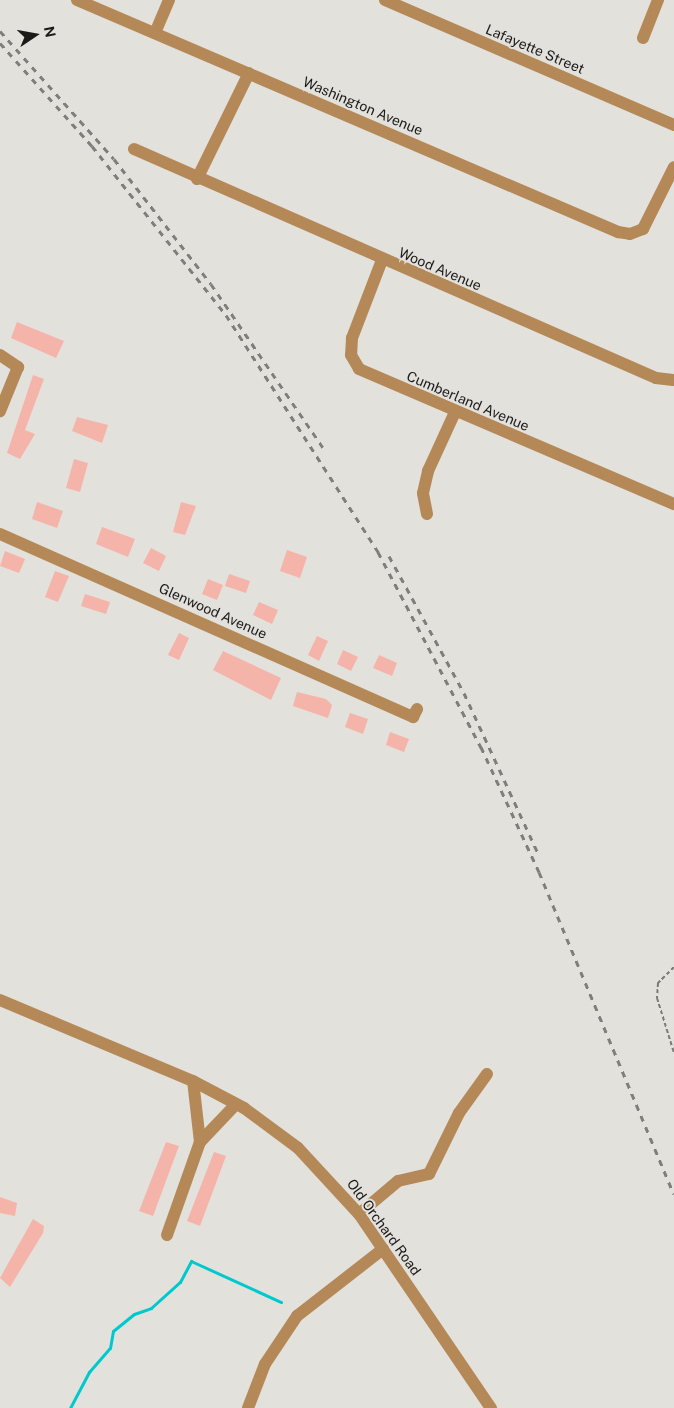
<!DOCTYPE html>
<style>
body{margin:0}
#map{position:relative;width:674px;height:1408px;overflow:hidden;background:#e3e1dc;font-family:"Public Sans",sans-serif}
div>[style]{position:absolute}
.stream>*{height:3px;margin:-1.5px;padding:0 1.5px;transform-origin:1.5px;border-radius:1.5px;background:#00c9ce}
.building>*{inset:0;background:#f5b4a9}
.path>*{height:2px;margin-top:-1px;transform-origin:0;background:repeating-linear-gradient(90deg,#7b7a77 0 4px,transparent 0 6.5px)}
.minor>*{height:12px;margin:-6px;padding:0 6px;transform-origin:6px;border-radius:6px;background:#b48957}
.rail>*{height:3px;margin-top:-1.5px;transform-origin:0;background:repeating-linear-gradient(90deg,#7f7e7b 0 6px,transparent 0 12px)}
span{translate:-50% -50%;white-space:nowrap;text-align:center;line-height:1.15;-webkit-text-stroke:4px #e3e1dc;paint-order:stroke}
.street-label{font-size:14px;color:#1b1a19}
.north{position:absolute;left:10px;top:10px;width:50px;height:50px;-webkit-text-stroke:4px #e3e1dc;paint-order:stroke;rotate:78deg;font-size:14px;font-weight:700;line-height:20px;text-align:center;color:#1b1a19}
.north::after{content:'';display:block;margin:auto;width:18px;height:22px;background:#1b1a19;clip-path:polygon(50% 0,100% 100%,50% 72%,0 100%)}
</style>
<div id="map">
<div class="stream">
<i style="left:70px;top:1408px;width:41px;rotate:-62.2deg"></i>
<i style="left:89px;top:1372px;width:32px;rotate:-49deg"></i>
<i style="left:110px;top:1348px;width:17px;rotate:-80deg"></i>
<i style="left:113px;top:1331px;width:27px;rotate:-39deg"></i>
<i style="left:134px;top:1314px;width:18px;rotate:-19deg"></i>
<i style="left:151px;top:1308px;width:39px;rotate:-42deg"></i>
<i style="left:180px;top:1282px;width:24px;rotate:-62deg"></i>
<i style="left:191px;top:1261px;width:99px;rotate:24.5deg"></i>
</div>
<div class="building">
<i style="clip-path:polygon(17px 322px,64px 341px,56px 358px,11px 338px)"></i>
<i style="clip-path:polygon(33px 375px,44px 379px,25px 430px,35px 434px,20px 459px,7px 453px)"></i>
<i style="clip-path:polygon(77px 417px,108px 425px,102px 443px,72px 431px)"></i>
<i style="clip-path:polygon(74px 459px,88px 463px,80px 492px,66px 488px)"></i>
<i style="clip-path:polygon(37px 502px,63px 511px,57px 528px,32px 519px)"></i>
<i style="clip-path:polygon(181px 502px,196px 506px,185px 535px,173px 532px)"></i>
<i style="clip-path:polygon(102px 527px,135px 539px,128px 557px,96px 544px)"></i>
<i style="clip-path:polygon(151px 548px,166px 556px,159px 571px,143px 563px)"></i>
<i style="clip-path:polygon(287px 550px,307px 557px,300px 578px,280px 571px)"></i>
<i style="clip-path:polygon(5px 551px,25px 559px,19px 573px,0 566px)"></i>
<i style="clip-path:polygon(55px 571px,69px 576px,58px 602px,45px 597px)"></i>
<i style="clip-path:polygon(229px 574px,250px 581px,246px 593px,225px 586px)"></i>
<i style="clip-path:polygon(208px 579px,223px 585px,217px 600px,202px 594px)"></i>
<i style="clip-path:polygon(85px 594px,110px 602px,106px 614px,81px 606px)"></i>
<i style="clip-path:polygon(259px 602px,278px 610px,272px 624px,253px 615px)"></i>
<i style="clip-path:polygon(179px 633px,189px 638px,179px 660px,168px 655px)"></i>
<i style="clip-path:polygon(317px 636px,328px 641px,319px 661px,308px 655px)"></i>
<i style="clip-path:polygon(343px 650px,358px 657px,351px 671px,337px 664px)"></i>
<i style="clip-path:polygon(223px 651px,281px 678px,271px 700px,213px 670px)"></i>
<i style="clip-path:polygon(379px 655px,397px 663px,392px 676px,373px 668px)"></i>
<i style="clip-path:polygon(297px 692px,326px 699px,332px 705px,328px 718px,293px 706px)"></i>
<i style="clip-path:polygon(350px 713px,368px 719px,363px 734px,345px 727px)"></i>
<i style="clip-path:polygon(390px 732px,409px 739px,404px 752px,386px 745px)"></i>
<i style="clip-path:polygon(166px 1142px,179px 1146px,153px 1216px,139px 1211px)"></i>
<i style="clip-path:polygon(214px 1152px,226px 1156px,200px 1226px,187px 1221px)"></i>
<i style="clip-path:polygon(0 1197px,17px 1203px,15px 1216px,0 1213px)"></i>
<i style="clip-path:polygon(33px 1219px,44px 1226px,43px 1233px,10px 1287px,0 1278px)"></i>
</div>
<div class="path">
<i style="left:674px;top:967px;width:23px;rotate:135deg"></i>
<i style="left:658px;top:983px;width:15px;rotate:94deg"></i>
<i style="left:657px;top:998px;width:58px;rotate:72.8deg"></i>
</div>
<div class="minor">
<i style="left:77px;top:0;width:589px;rotate:23.21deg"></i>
<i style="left:618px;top:232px;width:12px;rotate:9deg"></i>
<i style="left:630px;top:234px;width:14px;rotate:-21deg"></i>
<i style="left:643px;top:229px;width:69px;rotate:-63.4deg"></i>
<i style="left:385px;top:0;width:315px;rotate:23.4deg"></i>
<i style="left:155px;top:33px;width:36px;rotate:-67deg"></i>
<i style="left:643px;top:38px;width:41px;rotate:-68.5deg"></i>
<i style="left:134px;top:149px;width:570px;rotate:23.69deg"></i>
<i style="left:656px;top:378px;width:17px;rotate:7deg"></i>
<i style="left:197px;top:179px;width:118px;rotate:-63.9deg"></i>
<i style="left:382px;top:260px;width:84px;rotate:111deg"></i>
<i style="left:352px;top:338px;width:17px;rotate:93deg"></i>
<i style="left:351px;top:355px;width:16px;rotate:60deg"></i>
<i style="left:359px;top:369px;width:343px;rotate:23.2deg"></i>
<i style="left:0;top:355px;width:22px;rotate:34deg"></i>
<i style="left:18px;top:367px;width:48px;rotate:112.2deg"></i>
<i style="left:427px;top:514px;width:21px;rotate:-101deg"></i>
<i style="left:423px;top:493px;width:23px;rotate:-77deg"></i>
<i style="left:428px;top:471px;width:65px;rotate:-65.4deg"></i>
<i style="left:0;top:534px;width:452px;rotate:23.9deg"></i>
<i style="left:413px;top:717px;width:9px;rotate:-63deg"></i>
<i style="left:0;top:1000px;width:209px;rotate:22.8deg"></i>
<i style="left:193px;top:1081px;width:58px;rotate:27.9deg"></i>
<i style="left:244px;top:1108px;width:67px;rotate:36.5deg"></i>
<i style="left:298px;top:1148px;width:90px;rotate:47.3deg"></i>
<i style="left:359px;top:1214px;width:235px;rotate:55.8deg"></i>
<i style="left:200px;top:1142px;width:52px;rotate:-46.5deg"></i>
<i style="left:359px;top:1214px;width:51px;rotate:-40.2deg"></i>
<i style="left:398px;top:1181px;width:32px;rotate:-13deg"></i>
<i style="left:429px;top:1174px;width:68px;rotate:-63.8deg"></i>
<i style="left:459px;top:1113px;width:48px;rotate:-54.3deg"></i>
<i style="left:167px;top:1235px;width:99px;rotate:-70.5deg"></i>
<i style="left:200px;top:1142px;width:61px;rotate:-96.5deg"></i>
<i style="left:248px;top:1408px;width:47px;rotate:-68.9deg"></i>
<i style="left:265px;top:1364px;width:58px;rotate:-56.3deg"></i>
<i style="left:297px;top:1316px;width:109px;rotate:-37.9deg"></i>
</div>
<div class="rail">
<i style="left:0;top:31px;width:171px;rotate:48.3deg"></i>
<i style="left:114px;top:159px;width:158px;rotate:52.2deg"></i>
<i style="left:211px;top:284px;width:200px;rotate:55.6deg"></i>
<i style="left:0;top:43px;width:138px;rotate:48.2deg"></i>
<i style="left:92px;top:146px;width:216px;rotate:51.6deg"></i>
<i style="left:226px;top:315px;width:282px;rotate:57.3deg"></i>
<i style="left:378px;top:552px;width:221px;rotate:62.2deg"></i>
<i style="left:481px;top:747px;width:138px;rotate:65.1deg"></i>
<i style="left:539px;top:872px;width:349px;rotate:67.3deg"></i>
<i style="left:389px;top:556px;width:156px;rotate:61.3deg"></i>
<i style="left:464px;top:693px;width:176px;rotate:65.2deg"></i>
</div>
<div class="street-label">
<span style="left:535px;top:49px;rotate:23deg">Lafayette Street</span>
<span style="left:363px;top:106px;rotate:23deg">Washington Avenue</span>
<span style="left:440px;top:269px;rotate:23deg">Wood Avenue</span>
<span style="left:468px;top:401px;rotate:23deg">Cumberland Avenue</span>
<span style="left:213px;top:611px;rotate:24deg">Glenwood Avenue</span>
<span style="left:384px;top:1227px;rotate:54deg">Old Orchard Road</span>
</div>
<div class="north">N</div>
</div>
